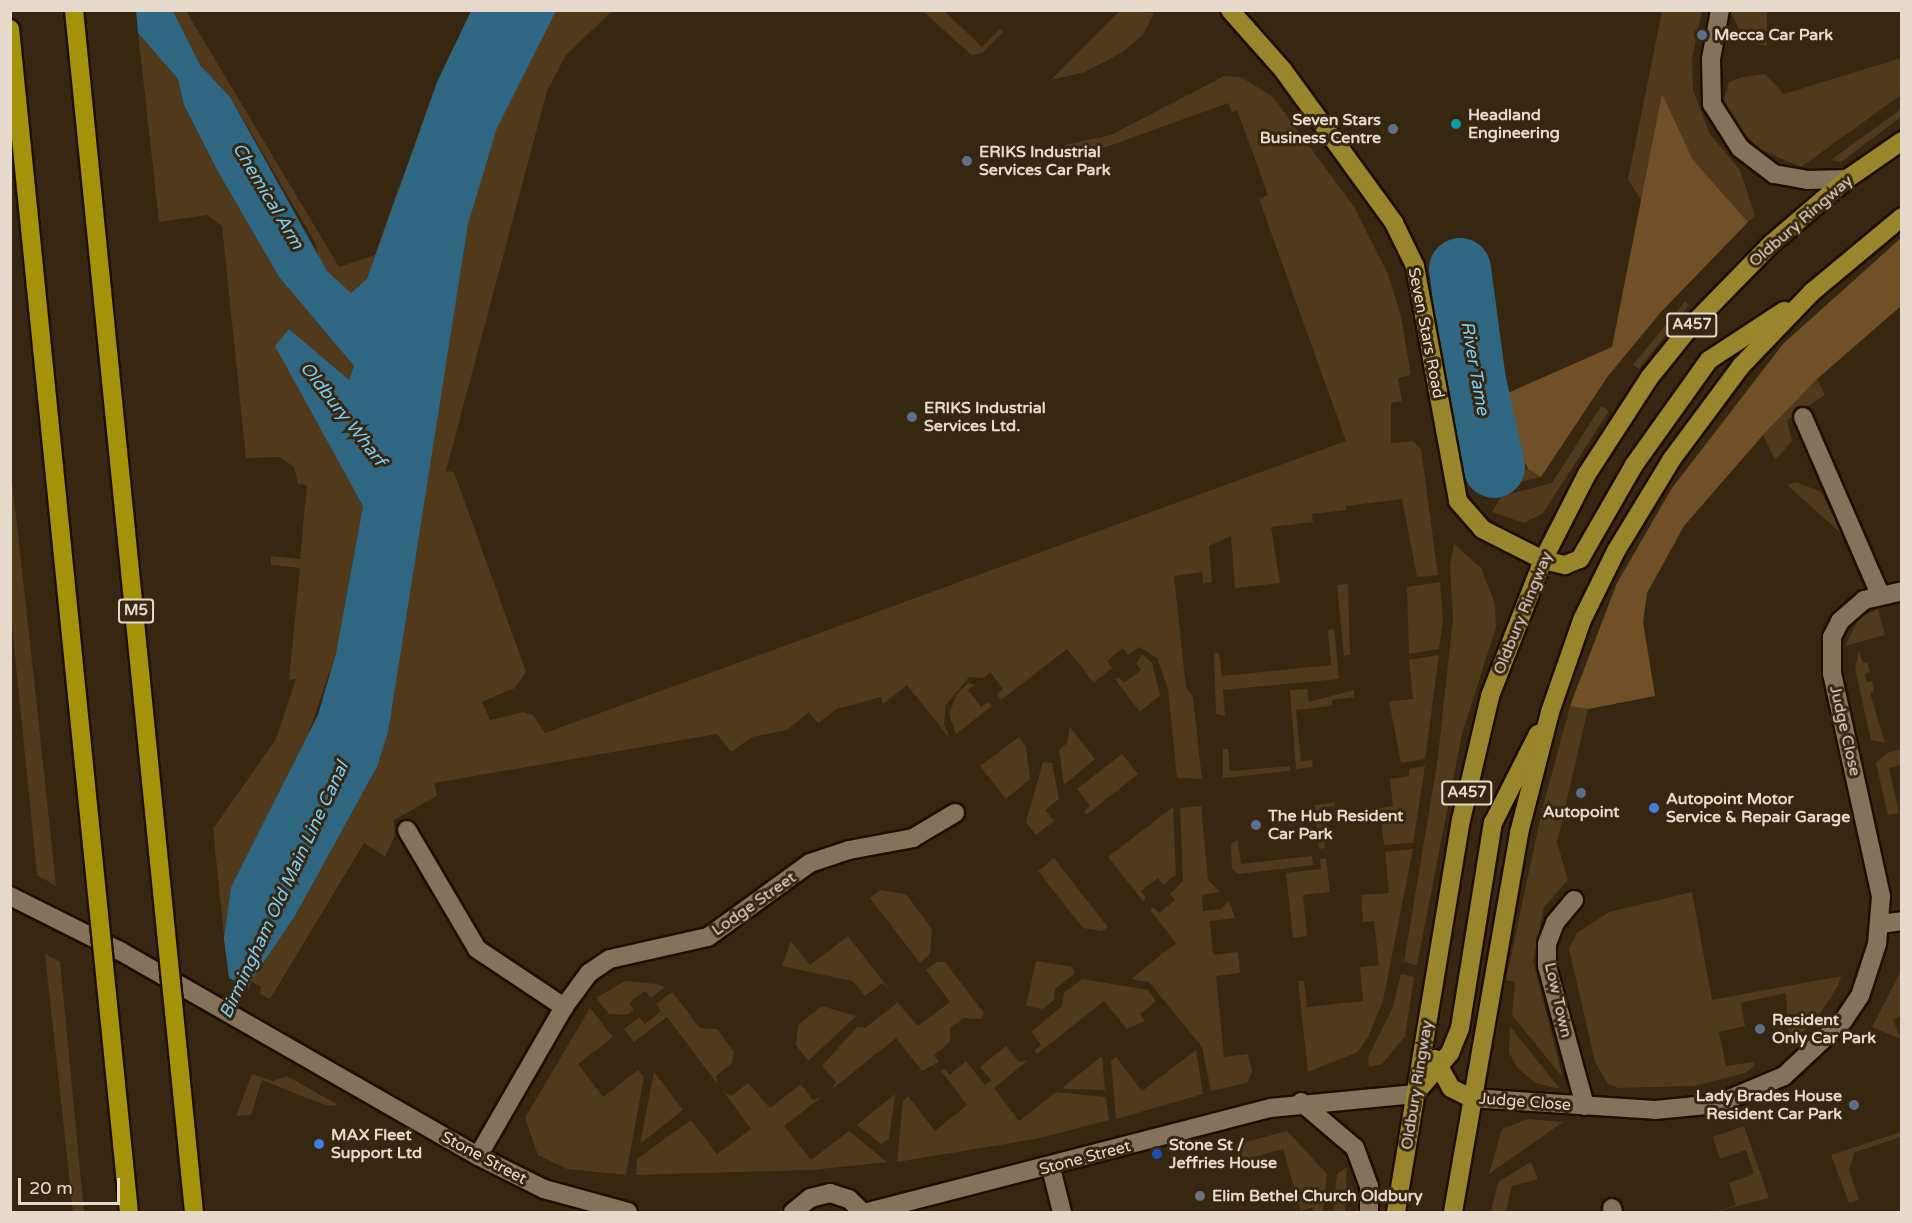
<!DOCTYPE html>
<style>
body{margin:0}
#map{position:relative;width:1912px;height:1223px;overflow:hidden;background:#372610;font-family:"Varela Round",sans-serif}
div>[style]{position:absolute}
.green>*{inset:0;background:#51391c}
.forest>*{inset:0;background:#715027}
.water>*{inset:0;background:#2f6681}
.pier>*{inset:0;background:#372610}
.river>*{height:62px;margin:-31px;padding:0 31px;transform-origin:31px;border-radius:31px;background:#2f6681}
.roads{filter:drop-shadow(2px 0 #1e0e00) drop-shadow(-2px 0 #1e0e00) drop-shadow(0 2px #1e0e00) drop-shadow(0 -2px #1e0e00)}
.minor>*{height:18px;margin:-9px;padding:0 9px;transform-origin:9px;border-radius:9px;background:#86725a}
.major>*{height:18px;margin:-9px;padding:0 9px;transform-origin:9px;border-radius:9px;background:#99852b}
.bridges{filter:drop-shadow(2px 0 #1e0e00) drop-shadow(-2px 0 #1e0e00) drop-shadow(0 2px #1e0e00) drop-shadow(0 -2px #1e0e00)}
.highway-bridge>*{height:18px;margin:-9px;padding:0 9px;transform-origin:9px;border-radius:9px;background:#a5920b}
.dots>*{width:16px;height:16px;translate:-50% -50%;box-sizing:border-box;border:3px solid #372610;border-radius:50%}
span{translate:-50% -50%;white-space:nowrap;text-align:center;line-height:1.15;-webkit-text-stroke:6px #372610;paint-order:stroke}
.shield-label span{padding:2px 4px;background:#372610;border:2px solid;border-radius:4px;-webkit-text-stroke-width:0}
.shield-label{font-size:15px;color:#e6dacd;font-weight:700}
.poi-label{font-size:16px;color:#e6dacd;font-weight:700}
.left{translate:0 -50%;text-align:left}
.right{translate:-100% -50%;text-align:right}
.street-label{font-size:16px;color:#e6dacd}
.water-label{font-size:18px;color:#79cef8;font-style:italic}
.frame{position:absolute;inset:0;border:12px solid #e6dacd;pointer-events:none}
.scale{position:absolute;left:18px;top:1178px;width:102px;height:27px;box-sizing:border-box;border:3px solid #e6dacd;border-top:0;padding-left:8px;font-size:18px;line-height:21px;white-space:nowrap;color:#e6dacd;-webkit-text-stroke:4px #372610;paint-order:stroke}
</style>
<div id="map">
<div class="green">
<i style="clip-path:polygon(173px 11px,186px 11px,339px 267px,375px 255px,403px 174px,374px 276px,351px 298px,322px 272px,315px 242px,230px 97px,200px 65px)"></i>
<i style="clip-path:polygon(556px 11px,612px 11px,566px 55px,547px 91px,446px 471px,454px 472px,526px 672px,515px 688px,482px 702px,490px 720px,523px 712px,533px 715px,545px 733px,1346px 441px,1259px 199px,1268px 195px,1237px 110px,1232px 112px,1228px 103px,1070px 160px,1065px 145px,1111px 135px,1224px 76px,1241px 77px,1273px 97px,1354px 207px,1388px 274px,1401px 316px,1411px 375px,1398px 378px,1402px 401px,1391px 403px,1391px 443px,1413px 441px,1421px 449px,1438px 575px,1417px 577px,1402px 499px,1346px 506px,1346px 510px,1312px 514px,1313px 522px,1271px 527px,1280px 583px,1235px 588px,1231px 536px,1209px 546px,1212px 582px,1203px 583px,1202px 572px,1174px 576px,1186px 688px,1193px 697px,1202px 779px,1177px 778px,1168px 689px,1157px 658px,1139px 647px,1128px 655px,1123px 648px,1107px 661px,1112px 668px,1094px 683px,1067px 649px,1001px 700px,997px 694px,1003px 689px,990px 672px,984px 678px,969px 677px,946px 705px,944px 724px,950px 739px,907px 685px,883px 704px,881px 697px,837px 709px,818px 723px,809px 712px,787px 730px,752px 737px,731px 752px,717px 734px,434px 783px,437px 796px,394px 820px,395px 835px,385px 857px,364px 843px,270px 999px,260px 994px,261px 987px,251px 981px,295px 916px,377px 767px,388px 733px,466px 204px,490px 132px)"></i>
<i style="clip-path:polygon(923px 11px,944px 11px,982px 47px,1000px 29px,1003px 32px,982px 53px,971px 55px)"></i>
<i style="clip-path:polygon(1120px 11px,1154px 13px,1143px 35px,1121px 53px,1085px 72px,1051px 80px)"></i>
<i style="clip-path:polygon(1662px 11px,1702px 11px,1692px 59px,1693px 90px,1710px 134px,1740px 170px,1755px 216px,1748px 222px,1693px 160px,1662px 95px,1642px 201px,1628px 180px)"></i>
<i style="clip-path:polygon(1730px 11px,1767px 11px,1767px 46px,1745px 41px)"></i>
<i style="clip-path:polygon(138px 33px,178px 79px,184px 105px,217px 170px,279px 277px,354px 366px,349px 380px,345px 377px,363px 506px,336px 653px,303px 749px,231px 887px,224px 937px,213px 829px,276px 739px,296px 679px,289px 680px,300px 568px,271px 565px,271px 556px,300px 559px,307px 485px,298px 484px,294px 467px,280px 457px,246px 458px,222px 226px,207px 215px,159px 222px)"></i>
<i style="clip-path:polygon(1901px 58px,1901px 95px,1801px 167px,1759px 149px,1735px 124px,1724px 100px,1729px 82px,1743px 77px,1765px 74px,1784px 94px)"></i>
<i style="clip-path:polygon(1901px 109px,1901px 117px,1841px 162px,1831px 160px)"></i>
<i style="clip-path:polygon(1478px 252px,1494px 399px,1520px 451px,1511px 448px,1487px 393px,1467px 400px,1440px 260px)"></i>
<i style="clip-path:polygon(1685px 301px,1689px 305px,1639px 369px,1633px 365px)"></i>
<i style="clip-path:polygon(1817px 379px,1825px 395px,1787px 420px,1792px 441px,1775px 460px,1763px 435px)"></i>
<i style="clip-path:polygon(1601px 406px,1609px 411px,1543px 513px,1524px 523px,1492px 512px,1502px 496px,1552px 483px)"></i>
<i style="clip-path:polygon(1528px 469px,1541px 477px,1487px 490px,1482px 486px,1480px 475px)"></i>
<i style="clip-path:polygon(11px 471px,35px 688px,56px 886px,37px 875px,11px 616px)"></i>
<i style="clip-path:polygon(1796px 482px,1821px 492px,1842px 534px,1787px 485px)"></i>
<i style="clip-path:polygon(1454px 544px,1481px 568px,1495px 604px,1496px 627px,1462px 734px,1417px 965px,1404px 962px,1437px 764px,1453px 619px,1450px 565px)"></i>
<i style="clip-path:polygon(1440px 582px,1443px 619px,1439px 649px,1409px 654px,1407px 587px)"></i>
<i style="clip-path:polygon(1348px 584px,1350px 655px,1344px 656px,1337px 585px)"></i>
<i style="clip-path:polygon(1878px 609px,1885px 635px,1845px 646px,1859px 618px)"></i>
<i style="clip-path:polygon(1334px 629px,1339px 679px,1223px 690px,1225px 716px,1216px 714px,1214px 653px,1219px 653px,1222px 676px,1331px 665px,1328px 630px)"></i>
<i style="clip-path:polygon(1859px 651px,1863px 663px,1867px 662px,1870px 672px,1865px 674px,1867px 682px,1872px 681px,1874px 691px,1870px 693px,1885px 743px,1871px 740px,1855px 669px)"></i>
<i style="clip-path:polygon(1142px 654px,1152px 663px,1160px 695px,1140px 712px,1115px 679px,1119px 677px,1124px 683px,1141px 670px,1136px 664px)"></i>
<i style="clip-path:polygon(1439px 655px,1425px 759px,1401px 763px,1389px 701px,1413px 699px,1409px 660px)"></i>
<i style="clip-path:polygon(968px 683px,975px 685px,968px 690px,981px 707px,988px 702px,992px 706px,956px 734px,949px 714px,957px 694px)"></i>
<i style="clip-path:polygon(1307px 689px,1309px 702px,1354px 690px,1354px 697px,1332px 700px,1332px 706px,1296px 710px,1301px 761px,1312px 760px,1313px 767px,1296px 769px,1290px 690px)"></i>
<i style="clip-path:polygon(1570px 706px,1588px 709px,1557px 842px,1568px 880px,1544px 907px,1533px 961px,1563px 1078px,1512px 1015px,1515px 982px,1506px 980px,1542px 810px)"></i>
<i style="clip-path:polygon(1070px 727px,1095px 759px,1064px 785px,1059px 750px,1067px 743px)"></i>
<i style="clip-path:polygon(1019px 737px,1026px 747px,1030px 779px,1006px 799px,980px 766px)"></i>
<i style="clip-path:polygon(1223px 749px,1228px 749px,1230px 771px,1290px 766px,1290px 771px,1223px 778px)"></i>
<i style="clip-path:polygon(1901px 749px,1901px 765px,1889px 768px,1899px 813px,1888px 815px,1876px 763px,1887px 753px)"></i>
<i style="clip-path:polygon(1122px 754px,1138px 774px,1086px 815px,1084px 811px,1090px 806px,1077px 789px)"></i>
<i style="clip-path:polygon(1043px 762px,1052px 763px,1059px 799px,1045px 810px,1054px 821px,1036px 835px,1026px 822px)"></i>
<i style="clip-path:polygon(1425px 766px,1413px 843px,1384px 845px,1380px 808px,1393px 806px,1390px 779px,1409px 776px,1409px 769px)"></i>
<i style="clip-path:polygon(1335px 802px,1335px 806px,1321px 808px,1325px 848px,1319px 849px,1315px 805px)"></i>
<i style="clip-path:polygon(1201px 806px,1208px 880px,1220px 892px,1202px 895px,1203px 911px,1221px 909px,1229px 901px,1235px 918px,1210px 921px,1213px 955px,1238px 952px,1240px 973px,1216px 976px,1224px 1057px,1248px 1054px,1252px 1072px,1247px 1083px,1211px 1091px,1202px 1047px,1149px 982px,1131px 979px,1176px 943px,1150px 910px,1153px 907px,1159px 913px,1175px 900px,1170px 894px,1183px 881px,1180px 808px)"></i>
<i style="clip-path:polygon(1173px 807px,1176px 875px,1163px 885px,1158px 878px,1141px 891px,1146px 898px,1143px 901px,1108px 857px)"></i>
<i style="clip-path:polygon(1238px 840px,1241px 864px,1312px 856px,1313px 865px,1238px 874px,1232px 868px,1231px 844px)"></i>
<i style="clip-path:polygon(1413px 849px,1383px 1001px,1368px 1037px,1358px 1052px,1308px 1072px,1298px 981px,1304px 981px,1307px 1007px,1363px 1001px,1360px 967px,1379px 965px,1374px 921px,1363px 922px,1361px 895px,1389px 893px,1385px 852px)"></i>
<i style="clip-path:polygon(1054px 858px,1081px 893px,1108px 927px,1102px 931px,1083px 928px,1038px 871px)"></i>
<i style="clip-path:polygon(1326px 858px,1330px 892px,1303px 895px,1307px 936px,1293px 938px,1286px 873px,1321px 869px,1320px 859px)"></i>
<i style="clip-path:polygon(880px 890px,906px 894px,932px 929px,930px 954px,920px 963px,870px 898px)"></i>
<i style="clip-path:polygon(1692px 892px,1712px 1000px,1841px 976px,1838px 986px,1813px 1024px,1789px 1043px,1786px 993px,1741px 1003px,1745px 1026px,1719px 1032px,1726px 1066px,1753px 1062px,1755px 1066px,1745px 1073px,1694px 1086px,1618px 1088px,1608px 1084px,1595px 1062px,1569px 949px,1577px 933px,1609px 912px)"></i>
<i style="clip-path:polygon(848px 936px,889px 989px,882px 983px,865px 996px,852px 981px,782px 966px,791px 941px,810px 965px)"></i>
<i style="clip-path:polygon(45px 954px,60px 962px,84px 1212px,73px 1212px)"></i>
<i style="clip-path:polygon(1036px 961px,1073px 967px,1074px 974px,1055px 989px,1054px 1000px,1042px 1009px,1026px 1006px)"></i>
<i style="clip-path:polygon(937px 962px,945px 962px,984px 1013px,981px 1019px,963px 1018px,950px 1028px,950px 1042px,934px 1055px,939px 1062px,922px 1071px,896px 1038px,831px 1090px,836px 1082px,822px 1066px,857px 1027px,865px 1028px,897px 1003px,892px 996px,918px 1026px,950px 1002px,926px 970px)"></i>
<i style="clip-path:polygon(1901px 971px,1901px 1016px,1893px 1020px,1901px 1039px,1872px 1027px)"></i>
<i style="clip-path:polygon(1401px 974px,1414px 977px,1405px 1036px,1382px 1064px,1369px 1067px,1368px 1057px,1393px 1007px)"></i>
<i style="clip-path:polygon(1082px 979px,1148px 990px,1156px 1001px,1140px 1014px,1145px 1021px,1127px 1029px,1104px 1001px,1037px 1054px,1035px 1050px,1041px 1045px,1031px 1032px,1062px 1006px,1064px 993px)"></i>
<i style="clip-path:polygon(625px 981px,657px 984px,665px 987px,651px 998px,645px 991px,629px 1003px,634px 1010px,627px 1015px,609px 1014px,596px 998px)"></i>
<i style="clip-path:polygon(672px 992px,700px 1028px,717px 1029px,734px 1052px,732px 1063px,716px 1076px,718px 1085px,667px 1017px,634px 1042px,624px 1029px,639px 1017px,645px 1024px,661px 1011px,656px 1004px)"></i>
<i style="clip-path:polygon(822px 1006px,856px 1016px,808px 1061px,796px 1045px,798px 1025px)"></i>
<i style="clip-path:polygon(590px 1008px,613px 1037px,578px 1064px,603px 1097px,638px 1070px,644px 1077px,626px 1175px,567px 1169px,538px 1155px,525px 1118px)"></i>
<i style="clip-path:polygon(1510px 1026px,1560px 1089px,1535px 1083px,1517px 1067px,1509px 1053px)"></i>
<i style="clip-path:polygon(1006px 1046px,1019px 1062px,1028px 1060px,994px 1088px,1019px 1121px,1056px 1092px,1106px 1097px,1109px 1120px,1036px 1139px,897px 1162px,903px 1101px,908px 1096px,935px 1131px,967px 1105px,941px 1071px,944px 1068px,950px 1075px,966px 1061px,985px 1085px,991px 1080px,980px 1067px)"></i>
<i style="clip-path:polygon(1196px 1050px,1203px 1094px,1116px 1119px,1111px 1061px,1116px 1057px,1142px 1091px)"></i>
<i style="clip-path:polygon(1102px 1056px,1105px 1090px,1065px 1089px,1063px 1087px)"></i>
<i style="clip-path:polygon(654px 1072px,683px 1110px,640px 1144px)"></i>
<i style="clip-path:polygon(252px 1074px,273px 1081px,287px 1076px,338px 1105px,327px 1106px,262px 1080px,251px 1115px,236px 1116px)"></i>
<i style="clip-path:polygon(748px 1083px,770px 1108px,801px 1084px,813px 1100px,822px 1097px,784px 1126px,811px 1160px,849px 1131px,887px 1162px,811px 1170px,636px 1175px,637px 1159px,691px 1120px,717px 1154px,751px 1129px,723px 1091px,731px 1096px)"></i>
<i style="clip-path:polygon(895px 1094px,889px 1139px,881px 1144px,857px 1125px)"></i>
<i style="clip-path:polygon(1528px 1119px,1563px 1122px,1489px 1174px,1502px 1129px)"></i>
<i style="clip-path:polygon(1744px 1126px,1769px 1198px,1715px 1212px,1736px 1205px,1729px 1183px,1754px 1174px,1746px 1150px,1720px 1159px,1713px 1137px)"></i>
<i style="clip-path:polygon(1287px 1131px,1327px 1174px,1323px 1212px,1312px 1212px,1313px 1207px,1301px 1211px,1283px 1149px,1243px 1160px,1238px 1144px)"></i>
<i style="clip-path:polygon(1901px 1132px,1901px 1137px,1855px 1152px,1849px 1170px,1859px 1200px,1849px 1203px,1831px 1155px)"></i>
<i style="clip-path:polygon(1531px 1162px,1538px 1179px,1512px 1186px,1506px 1212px,1491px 1212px,1498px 1182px)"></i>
<i style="clip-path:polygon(1347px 1167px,1345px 1212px,1333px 1212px,1337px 1174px)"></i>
</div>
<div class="forest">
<i style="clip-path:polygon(1662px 94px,1693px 160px,1748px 222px,1661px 312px,1608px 376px,1541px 477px,1528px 469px,1494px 399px,1612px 347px)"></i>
<i style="clip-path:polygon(1901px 238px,1901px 306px,1817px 379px,1763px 435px,1684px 526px,1647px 593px,1643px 622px,1655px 696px,1588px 709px,1570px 706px,1617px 583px,1672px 488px,1783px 344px)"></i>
</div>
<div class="water">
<i style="clip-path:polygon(136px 11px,173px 11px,200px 65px,230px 97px,327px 271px,351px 293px,367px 279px,437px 82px,471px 11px,556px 11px,497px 128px,468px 224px,388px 733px,377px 767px,295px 916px,251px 981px,212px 1103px,188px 1029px,224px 937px,231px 887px,318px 715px,336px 653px,363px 506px,275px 346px,289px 329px,349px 380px,354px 366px,279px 277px,217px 170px,184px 105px,178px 79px,138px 33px)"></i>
</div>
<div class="pier">
<i style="clip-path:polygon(222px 924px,229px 978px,252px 990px,214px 1104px,188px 1212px,121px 1212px,167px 1041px,185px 1027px,214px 959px)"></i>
</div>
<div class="river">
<i style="left:1460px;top:269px;width:113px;rotate:82.4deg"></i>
<i style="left:1475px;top:381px;width:88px;rotate:77.5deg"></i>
</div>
<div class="roads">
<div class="minor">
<i style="left:1720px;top:10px;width:50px;rotate:100.4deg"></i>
<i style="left:1711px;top:59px;width:45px;rotate:88.7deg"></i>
<i style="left:1712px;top:104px;width:52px;rotate:57.5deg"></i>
<i style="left:1740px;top:148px;width:43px;rotate:37.4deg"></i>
<i style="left:1774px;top:174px;width:34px;rotate:10deg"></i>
<i style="left:1807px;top:180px;width:40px;rotate:-1.4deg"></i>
<i style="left:1803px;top:417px;width:195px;rotate:66.5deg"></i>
<i style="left:407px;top:830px;width:138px;rotate:59.5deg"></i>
<i style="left:477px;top:949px;width:105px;rotate:33.7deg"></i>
<i style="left:10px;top:896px;width:123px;rotate:26.6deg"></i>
<i style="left:120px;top:951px;width:413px;rotate:29.8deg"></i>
<i style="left:478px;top:1156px;width:74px;rotate:26.6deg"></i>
<i style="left:544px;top:1189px;width:87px;rotate:15.3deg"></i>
<i style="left:1574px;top:900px;width:30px;rotate:130deg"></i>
<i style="left:1555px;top:923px;width:22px;rotate:111deg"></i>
<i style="left:1547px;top:944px;width:22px;rotate:90deg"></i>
<i style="left:1547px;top:966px;width:145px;rotate:74.8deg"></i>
<i style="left:1881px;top:924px;width:21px;rotate:-8deg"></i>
<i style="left:1471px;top:1098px;width:184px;rotate:3.7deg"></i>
<i style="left:1655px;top:1110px;width:62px;rotate:-5.5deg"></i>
<i style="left:1717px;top:1104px;width:73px;rotate:-22.7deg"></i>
<i style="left:1784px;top:1076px;width:81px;rotate:-43deg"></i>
<i style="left:1843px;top:1021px;width:30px;rotate:-56deg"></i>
<i style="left:1860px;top:996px;width:55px;rotate:-71.9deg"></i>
<i style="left:1877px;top:944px;width:48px;rotate:-85.2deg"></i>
<i style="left:1881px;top:896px;width:227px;rotate:-102.4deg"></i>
<i style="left:1832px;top:674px;width:37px;rotate:-90deg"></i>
<i style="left:1832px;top:637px;width:18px;rotate:-63deg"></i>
<i style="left:1840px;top:621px;width:32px;rotate:-41deg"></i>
<i style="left:1864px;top:600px;width:39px;rotate:-13deg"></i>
<i style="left:1301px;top:1102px;width:71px;rotate:40.4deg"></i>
<i style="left:1355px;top:1148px;width:40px;rotate:69.8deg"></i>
<i style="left:1369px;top:1186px;width:26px;rotate:90deg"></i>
<i style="left:478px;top:1156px;width:172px;rotate:-60deg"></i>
<i style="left:564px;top:1007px;width:42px;rotate:-53.7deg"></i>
<i style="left:589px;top:973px;width:25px;rotate:-34deg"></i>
<i style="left:610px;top:959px;width:100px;rotate:-12.7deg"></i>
<i style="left:708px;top:937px;width:126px;rotate:-36deg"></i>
<i style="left:810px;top:863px;width:41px;rotate:-18.4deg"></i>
<i style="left:849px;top:850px;width:65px;rotate:-10.6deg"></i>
<i style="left:913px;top:838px;width:49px;rotate:-30.8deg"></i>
<i style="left:1051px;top:1168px;width:45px;rotate:76deg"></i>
<i style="left:1612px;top:1208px;width:4px;rotate:76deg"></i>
<i style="left:793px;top:1212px;width:22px;rotate:-39deg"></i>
<i style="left:810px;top:1198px;width:21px;rotate:-14deg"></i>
<i style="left:830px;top:1193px;width:20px;rotate:18deg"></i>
<i style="left:849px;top:1199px;width:18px;rotate:45deg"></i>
<i style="left:868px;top:1212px;width:415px;rotate:-14.5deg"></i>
<i style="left:1270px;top:1108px;width:146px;rotate:-5.5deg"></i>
</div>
<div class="major">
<i style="left:1230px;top:10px;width:80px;rotate:48.5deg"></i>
<i style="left:1283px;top:70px;width:189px;rotate:54deg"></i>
<i style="left:1394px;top:223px;width:48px;rotate:64deg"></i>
<i style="left:1415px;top:266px;width:239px;rotate:79.6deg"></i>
<i style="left:1458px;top:501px;width:37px;rotate:49deg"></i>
<i style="left:1482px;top:529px;width:68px;rotate:26.9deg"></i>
<i style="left:1543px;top:560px;width:23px;rotate:13deg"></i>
<i style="left:1565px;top:565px;width:16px;rotate:-22deg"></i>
<i style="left:1580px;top:559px;width:108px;rotate:-60.1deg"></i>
<i style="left:1634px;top:465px;width:129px;rotate:-54.5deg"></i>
<i style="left:1709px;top:360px;width:90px;rotate:-33.2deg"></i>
<i style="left:1435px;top:1059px;width:33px;rotate:61deg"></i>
<i style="left:1451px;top:1088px;width:22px;rotate:27deg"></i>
<i style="left:1415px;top:1094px;width:54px;rotate:-49.5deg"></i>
<i style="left:1450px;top:1053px;width:27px;rotate:-68deg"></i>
<i style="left:1460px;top:1028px;width:208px;rotate:-80.9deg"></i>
<i style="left:1493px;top:823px;width:100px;rotate:-63.2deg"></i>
<i style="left:1396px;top:1212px;width:397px;rotate:-80.6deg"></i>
<i style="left:1461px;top:820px;width:127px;rotate:-76.8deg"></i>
<i style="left:1490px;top:696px;width:146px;rotate:-68.7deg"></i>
<i style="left:1543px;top:560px;width:97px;rotate:-62.9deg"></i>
<i style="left:1587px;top:474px;width:114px;rotate:-57.1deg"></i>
<i style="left:1649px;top:378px;width:67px;rotate:-51.1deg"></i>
<i style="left:1691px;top:326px;width:115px;rotate:-45.7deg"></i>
<i style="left:1771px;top:244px;width:100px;rotate:-40.5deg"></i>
<i style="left:1847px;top:179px;width:67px;rotate:-34.6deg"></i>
<i style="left:1453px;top:1212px;width:385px;rotate:-80.1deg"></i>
<i style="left:1519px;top:833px;width:125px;rotate:-75.6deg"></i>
<i style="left:1550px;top:712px;width:97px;rotate:-70.8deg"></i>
<i style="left:1582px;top:620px;width:77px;rotate:-63.8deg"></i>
<i style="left:1616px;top:551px;width:108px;rotate:-58.7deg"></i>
<i style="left:1672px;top:459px;width:116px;rotate:-53.4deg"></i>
<i style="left:1741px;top:366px;width:103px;rotate:-46.2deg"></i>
<i style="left:1812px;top:292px;width:117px;rotate:-39.8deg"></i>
</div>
</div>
<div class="bridges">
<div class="highway-bridge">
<i style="left:74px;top:10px;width:1208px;rotate:84.3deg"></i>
<i style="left:10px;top:29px;width:1189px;rotate:84.26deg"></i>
</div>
</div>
<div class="dots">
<i style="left:1702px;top:35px;background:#5c6f8a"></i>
<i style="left:1456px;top:124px;background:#0f9aa8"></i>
<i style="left:1393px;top:129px;background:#5c6f8a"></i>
<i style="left:967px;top:161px;background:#5c6f8a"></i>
<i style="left:912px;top:417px;background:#5c6f8a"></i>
<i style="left:1581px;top:793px;background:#5c6f8a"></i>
<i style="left:1654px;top:808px;background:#3f7fe0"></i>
<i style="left:1256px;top:825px;background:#5c6f8a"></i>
<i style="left:1760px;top:1029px;background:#5c6f8a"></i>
<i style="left:1854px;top:1105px;background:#5c6f8a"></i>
<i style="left:319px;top:1144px;background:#3f7fe0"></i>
<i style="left:1157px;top:1154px;background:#1a4fb4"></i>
<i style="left:1200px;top:1196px;background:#6b7280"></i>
</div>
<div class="shield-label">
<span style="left:1692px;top:325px">A457</span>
<span style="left:136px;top:611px">M5</span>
<span style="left:1467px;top:793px">A457</span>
</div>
<div class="poi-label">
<span class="left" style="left:1714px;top:35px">Mecca Car Park</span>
<span class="left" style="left:1468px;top:124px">Headland<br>Engineering</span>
<span class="right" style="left:1381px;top:129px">Seven Stars<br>Business Centre</span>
<span class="left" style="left:979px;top:161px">ERIKS Industrial<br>Services Car Park</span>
<span class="left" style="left:924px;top:417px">ERIKS Industrial<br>Services Ltd.</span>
<span class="left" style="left:1666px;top:808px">Autopoint Motor<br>Service &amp; Repair Garage</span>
<span style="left:1581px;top:812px">Autopoint</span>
<span class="left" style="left:1268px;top:825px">The Hub Resident<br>Car Park</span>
<span class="left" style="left:1772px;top:1029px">Resident<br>Only Car Park</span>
<span class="right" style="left:1842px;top:1105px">Lady Brades House<br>Resident Car Park</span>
<span class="left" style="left:331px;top:1144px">MAX Fleet<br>Support Ltd</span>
<span class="left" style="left:1169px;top:1154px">Stone St /<br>Jeffries House</span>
<span class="left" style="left:1212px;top:1196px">Elim Bethel Church Oldbury</span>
</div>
<div class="street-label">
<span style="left:1801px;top:221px;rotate:-41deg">Oldbury Ringway</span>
<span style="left:1426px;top:333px;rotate:79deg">Seven Stars Road</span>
<span style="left:1523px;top:613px;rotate:-68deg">Oldbury Ringway</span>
<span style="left:1845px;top:731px;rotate:77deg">Judge Close</span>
<span style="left:754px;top:904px;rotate:-35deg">Lodge Street</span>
<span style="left:1558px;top:1000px;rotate:77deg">Low Town</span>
<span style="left:1417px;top:1085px;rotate:-81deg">Oldbury Ringway</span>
<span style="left:1525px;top:1102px;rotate:4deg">Judge Close</span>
<span style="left:484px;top:1158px;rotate:28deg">Stone Street</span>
<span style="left:1085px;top:1158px;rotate:-15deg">Stone Street</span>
</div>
<div class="water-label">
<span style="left:268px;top:196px;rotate:59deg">Chemical Arm</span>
<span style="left:1475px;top:368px;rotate:80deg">River Tame</span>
<span style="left:343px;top:414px;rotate:52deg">Oldbury Wharf</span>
<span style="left:284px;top:890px;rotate:-65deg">Birmingham Old Main Line Canal</span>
</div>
<div class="frame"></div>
<div class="scale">20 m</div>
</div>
